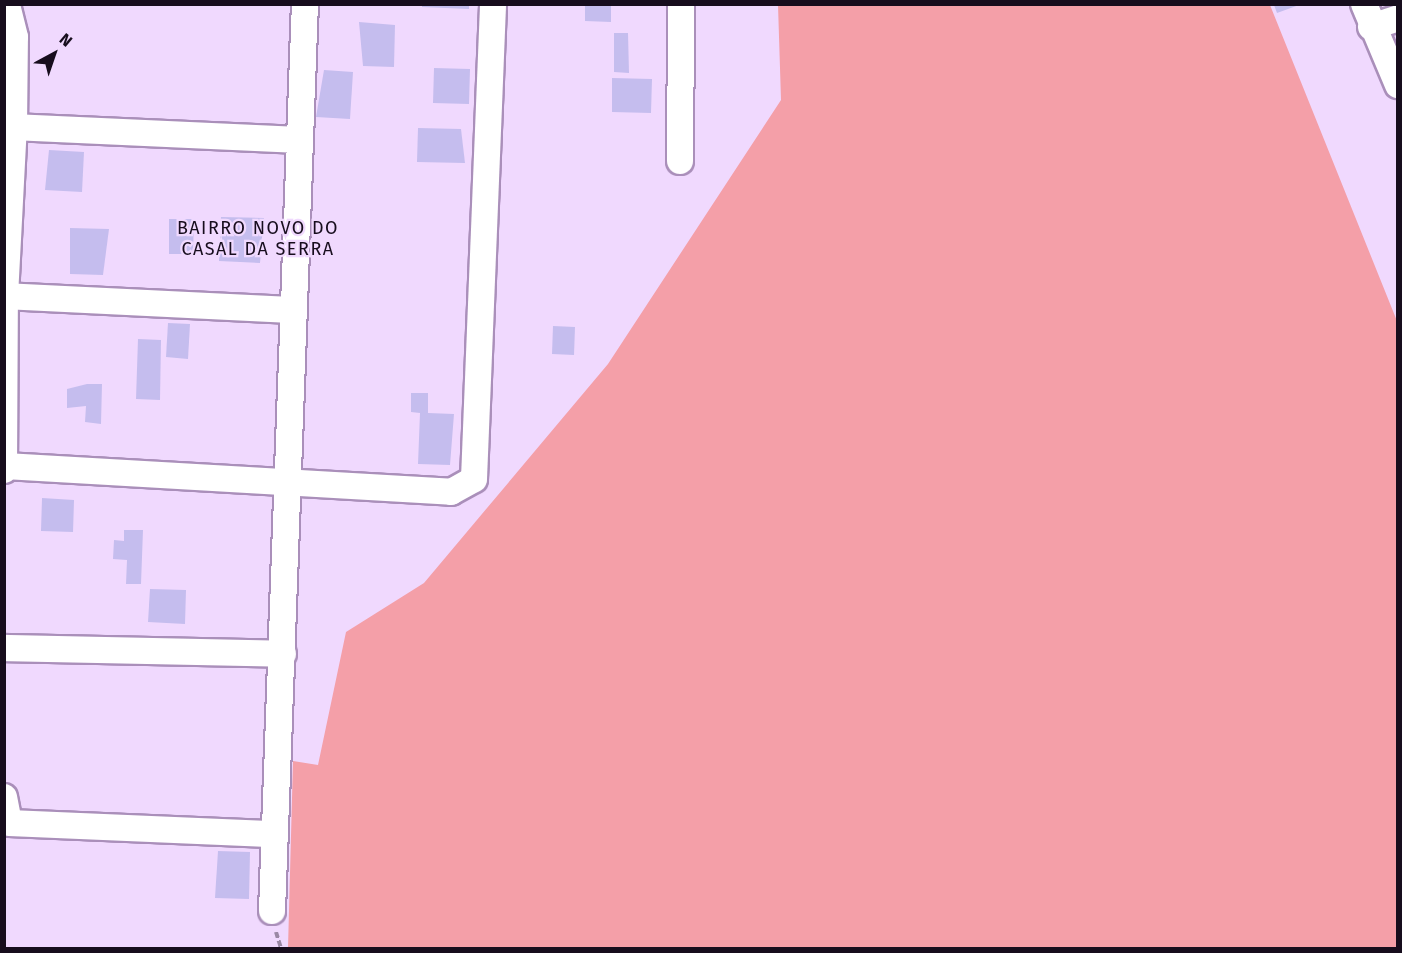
<!DOCTYPE html>
<style>
body{margin:0}
#map{position:relative;width:1402px;height:953px;overflow:hidden;background:#f0d9fe;font-family:"Fira Sans",sans-serif}
div>[style]{position:absolute}
.green>*{inset:0;background:#f49fa8}
.building>*{inset:0;background:#c5bdee}
.path>*{height:4px;margin-top:-2px;transform-origin:0;background:repeating-linear-gradient(90deg,#9a88a5 0 6px,transparent 0 9px)}
.roads{filter:drop-shadow(2px 0 #aa8fba) drop-shadow(-2px 0 #aa8fba) drop-shadow(0 2px #aa8fba) drop-shadow(0 -2px #aa8fba)}
.minor>*{height:26px;margin:-13px;padding:0 13px;transform-origin:13px;border-radius:13px;background:#fff}
span{translate:-50% -50%;white-space:nowrap;text-align:center;line-height:1.15;-webkit-text-stroke:4.5px #f0d9fe;paint-order:stroke}
.neighbourhood-label{font-size:18px;color:#170d1d;letter-spacing:1.5px}
.frame{position:absolute;inset:0;border:6px solid #170d1d;pointer-events:none}
.north{position:absolute;left:24px;top:24px;width:60px;height:60px;-webkit-text-stroke:4px #f0d9fe;paint-order:stroke;rotate:40deg;font-size:16px;font-weight:700;line-height:24px;text-align:center;color:#170d1d}
.north::after{content:'';display:block;margin:auto;width:21px;height:27px;background:#170d1d;clip-path:polygon(50% 0,100% 100%,50% 72%,0 100%)}
</style>
<div id="map">
<div class="green">
<i style="clip-path:polygon(778px 5px,1270px 5px,1397px 321px,1397px 948px,288px 948px,293px 761px,318px 765px,346px 632px,424px 583px,608px 364px,781px 100px)"></i>
</div>
<div class="building">
<i style="clip-path:polygon(422px 4px,469px 4px,469px 9px,422px 7px)"></i>
<i style="clip-path:polygon(585px 4px,611px 4px,611px 22px,585px 21px)"></i>
<i style="clip-path:polygon(1274px 5px,1299px 5px,1277px 13px)"></i>
<i style="clip-path:polygon(359px 22px,395px 25px,394px 67px,363px 66px)"></i>
<i style="clip-path:polygon(614px 33px,628px 33px,629px 73px,614px 72px)"></i>
<i style="clip-path:polygon(434px 68px,470px 69px,469px 104px,433px 103px)"></i>
<i style="clip-path:polygon(324px 70px,353px 72px,350px 119px,316px 117px)"></i>
<i style="clip-path:polygon(612px 78px,652px 79px,651px 113px,612px 112px)"></i>
<i style="clip-path:polygon(418px 128px,461px 129px,465px 163px,417px 162px)"></i>
<i style="clip-path:polygon(49px 150px,84px 152px,82px 192px,45px 190px)"></i>
<i style="clip-path:polygon(221px 217px,264px 218px,260px 263px,219px 261px)"></i>
<i style="clip-path:polygon(169px 219px,194px 219px,193px 254px,169px 254px)"></i>
<i style="clip-path:polygon(70px 228px,109px 229px,103px 275px,70px 274px)"></i>
<i style="clip-path:polygon(168px 323px,190px 324px,188px 359px,166px 357px)"></i>
<i style="clip-path:polygon(553px 326px,575px 327px,574px 355px,552px 354px)"></i>
<i style="clip-path:polygon(138px 339px,161px 340px,160px 400px,136px 399px)"></i>
<i style="clip-path:polygon(87px 384px,102px 384px,101px 424px,85px 422px,86px 406px,67px 408px,67px 389px)"></i>
<i style="clip-path:polygon(411px 393px,428px 393px,428px 413px,454px 414px,450px 465px,418px 464px,420px 413px,411px 412px)"></i>
<i style="clip-path:polygon(42px 498px,74px 500px,73px 532px,41px 531px)"></i>
<i style="clip-path:polygon(124px 530px,143px 530px,141px 584px,126px 584px,127px 560px,113px 559px,114px 540px,124px 541px)"></i>
<i style="clip-path:polygon(150px 589px,186px 590px,185px 624px,148px 622px)"></i>
<i style="clip-path:polygon(218px 851px,250px 852px,249px 899px,215px 898px)"></i>
</div>
<div class="path">
<i style="left:276px;top:932px;width:17px;rotate:73deg"></i>
</div>
<div class="roads">
<div class="minor">
<i style="left:1364px;top:4px;width:88px;rotate:67.2deg"></i>
<i style="left:1371px;top:27px;width:28px;rotate:-18deg"></i>
<i style="left:14px;top:127px;width:284px;rotate:2.6deg"></i>
<i style="left:680px;top:161px;width:157px;rotate:-89.6deg"></i>
<i style="left:5px;top:296px;width:289px;rotate:2.8deg"></i>
<i style="left:5px;top:466px;width:447px;rotate:3.3deg"></i>
<i style="left:451px;top:492px;width:26px;rotate:-29deg"></i>
<i style="left:474px;top:479px;width:475px;rotate:-87.7deg"></i>
<i style="left:4px;top:470px;width:174px;rotate:-89.7deg"></i>
<i style="left:5px;top:296px;width:169px;rotate:-87deg"></i>
<i style="left:14px;top:127px;width:90px;rotate:-89.4deg"></i>
<i style="left:15px;top:37px;width:34px;rotate:-104deg"></i>
<i style="left:4px;top:648px;width:279px;rotate:1.2deg"></i>
<i style="left:4px;top:797px;width:26px;rotate:79deg"></i>
<i style="left:9px;top:823px;width:266px;rotate:2.4deg"></i>
<i style="left:272px;top:911px;width:908px;rotate:-87.92deg"></i>
</div>
</div>
<div class="neighbourhood-label">
<span style="left:258px;top:239px">BAIRRO NOVO DO<br>CASAL DA SERRA</span>
</div>
<div class="frame"></div>
<div class="north">N</div>
</div>
